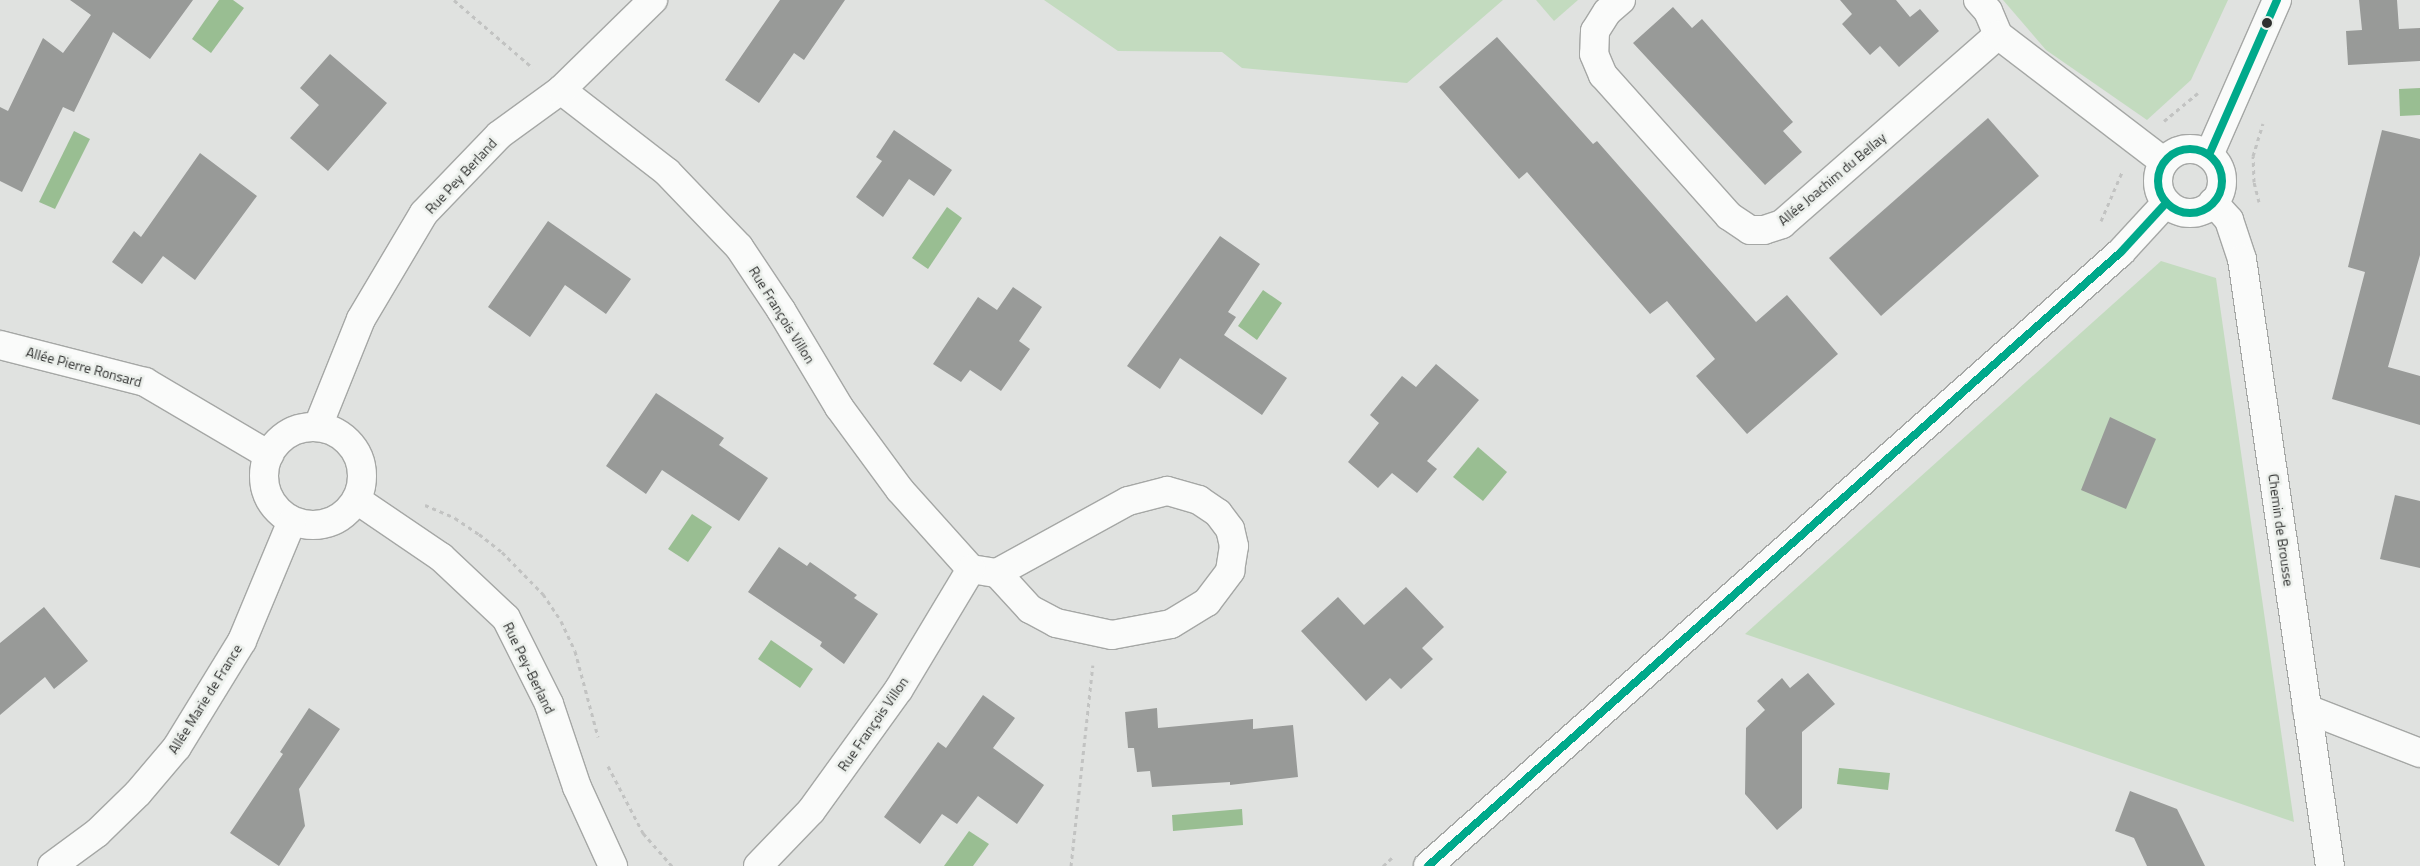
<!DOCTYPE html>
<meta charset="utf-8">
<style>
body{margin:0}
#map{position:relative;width:2420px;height:866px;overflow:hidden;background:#e0e2e0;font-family:"Titillium Web",sans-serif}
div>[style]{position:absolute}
.green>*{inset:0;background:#c3dbbf}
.water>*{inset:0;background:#99be92}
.building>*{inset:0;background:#989a98}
.path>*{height:3px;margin-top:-1.5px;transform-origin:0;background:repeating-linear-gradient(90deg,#c2c3c2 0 4px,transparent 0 8px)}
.roads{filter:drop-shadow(1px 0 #a5a7a5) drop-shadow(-1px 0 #a5a7a5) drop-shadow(0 1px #a5a7a5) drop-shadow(0 -1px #a5a7a5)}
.minor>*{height:28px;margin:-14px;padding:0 14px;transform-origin:14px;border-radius:14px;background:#fafbfa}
.minor>.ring{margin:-14px;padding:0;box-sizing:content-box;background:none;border:28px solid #fafbfa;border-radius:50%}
.bus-1>*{height:8px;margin:-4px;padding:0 4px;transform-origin:4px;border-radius:4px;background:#00a98b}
.bus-1>.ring{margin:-4px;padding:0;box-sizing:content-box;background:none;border:8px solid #00a98b;border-radius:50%}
.dots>*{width:14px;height:14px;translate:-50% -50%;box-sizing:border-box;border:2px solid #ecf0ec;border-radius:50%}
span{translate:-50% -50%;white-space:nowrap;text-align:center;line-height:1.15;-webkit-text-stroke:5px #ecf0ec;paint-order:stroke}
.street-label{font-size:14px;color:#2f302f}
</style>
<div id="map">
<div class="green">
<i style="clip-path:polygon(1044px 0,1503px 0,1407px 83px,1242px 68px,1222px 52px,1118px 51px)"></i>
<i style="clip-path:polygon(1536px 0,1578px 0,1554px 21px)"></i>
<i style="clip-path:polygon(2003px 0,2228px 0,2191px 80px,2147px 120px,2046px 50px)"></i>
<i style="clip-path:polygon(2161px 261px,2216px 278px,2294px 822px,1745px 634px)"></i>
</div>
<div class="water">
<i style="clip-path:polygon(219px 0,233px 0,244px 8px,211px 53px,192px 39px)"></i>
<i style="clip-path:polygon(2420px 88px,2420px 115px,2400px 116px,2399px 89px)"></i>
<i style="clip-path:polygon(74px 131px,90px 139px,55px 209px,39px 202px)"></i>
<i style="clip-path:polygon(947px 207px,962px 218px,928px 269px,912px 258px)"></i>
<i style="clip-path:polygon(1263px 290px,1282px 303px,1257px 340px,1238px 326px)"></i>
<i style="clip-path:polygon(1478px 447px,1507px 472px,1483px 501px,1453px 477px)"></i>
<i style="clip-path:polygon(692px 514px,712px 527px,688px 562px,668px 549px)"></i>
<i style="clip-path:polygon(771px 640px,813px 669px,800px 688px,758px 659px)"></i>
<i style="clip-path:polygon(1839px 768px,1890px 773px,1888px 790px,1837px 784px)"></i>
<i style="clip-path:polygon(1242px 809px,1243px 825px,1173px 831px,1172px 815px)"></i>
<i style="clip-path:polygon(969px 831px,989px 844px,973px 866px,944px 866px)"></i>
</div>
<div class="building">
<i style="clip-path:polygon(70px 0,193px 0,150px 59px,113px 32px,74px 112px,63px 107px,22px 192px,0 181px,0 107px,8px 111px,43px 38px,63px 53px,91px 15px)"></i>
<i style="clip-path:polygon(780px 0,845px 0,804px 60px,794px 53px,759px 103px,725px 80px)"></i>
<i style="clip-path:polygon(1840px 0,1896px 0,1910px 17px,1920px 9px,1939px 31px,1899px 67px,1880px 46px,1870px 55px,1842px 24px,1852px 14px)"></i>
<i style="clip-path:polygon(2359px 0,2397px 0,2399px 29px,2420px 28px,2420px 61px,2348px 65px,2346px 31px,2362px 30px)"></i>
<i style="clip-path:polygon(1673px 7px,1692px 28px,1702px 19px,1793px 122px,1783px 131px,1802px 152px,1765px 185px,1633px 43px)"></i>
<i style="clip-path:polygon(1497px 37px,1593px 144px,1597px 141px,1756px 322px,1787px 295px,1838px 354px,1747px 434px,1696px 376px,1715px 359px,1667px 301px,1650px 314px,1527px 172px,1519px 179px,1439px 87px)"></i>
<i style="clip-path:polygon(330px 54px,387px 103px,328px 171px,290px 138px,319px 105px,300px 88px)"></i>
<i style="clip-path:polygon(1988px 118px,2039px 176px,1881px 316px,1829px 258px)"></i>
<i style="clip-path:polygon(894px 130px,952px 170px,934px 196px,909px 179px,883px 217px,856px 197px,882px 161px,876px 157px)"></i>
<i style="clip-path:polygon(2382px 130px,2420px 139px,2420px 255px,2388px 367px,2420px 376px,2420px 425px,2332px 399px,2365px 272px,2348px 267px)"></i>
<i style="clip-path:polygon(200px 153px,257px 196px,195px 280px,163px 256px,142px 284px,112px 262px,134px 231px,141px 237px)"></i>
<i style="clip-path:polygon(548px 221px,631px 279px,606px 314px,565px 285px,530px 337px,488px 307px)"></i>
<i style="clip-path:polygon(1220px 236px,1260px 264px,1228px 312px,1236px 317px,1224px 335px,1287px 378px,1262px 415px,1180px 358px,1160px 389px,1127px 366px)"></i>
<i style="clip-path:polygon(1013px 287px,1042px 307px,1019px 341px,1030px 349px,1001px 391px,970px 370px,961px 382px,933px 364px,978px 297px,997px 310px)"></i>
<i style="clip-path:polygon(1436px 364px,1479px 400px,1427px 461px,1437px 469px,1417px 493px,1392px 473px,1378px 488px,1348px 462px,1379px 423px,1370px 415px,1402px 376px,1416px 387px)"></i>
<i style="clip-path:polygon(656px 393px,724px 438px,719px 445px,768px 478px,739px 521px,662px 470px,646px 494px,606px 466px)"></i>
<i style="clip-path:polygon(2110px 417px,2156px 439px,2126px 509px,2081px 490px)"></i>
<i style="clip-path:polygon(2395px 495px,2420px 501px,2420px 568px,2380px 559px)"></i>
<i style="clip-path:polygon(779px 547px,807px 566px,810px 562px,857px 595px,854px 598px,878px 614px,844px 664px,820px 646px,822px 642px,748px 592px)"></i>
<i style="clip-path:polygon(1406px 587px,1444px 627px,1422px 648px,1433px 659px,1401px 689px,1390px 678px,1366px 701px,1301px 631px,1338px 597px,1364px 625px)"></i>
<i style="clip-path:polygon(44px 607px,88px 661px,54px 689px,45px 677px,0 715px,0 643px)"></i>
<i style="clip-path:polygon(1808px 673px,1835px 704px,1802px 732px,1802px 808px,1777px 830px,1745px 794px,1746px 728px,1765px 710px,1757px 701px,1782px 678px,1790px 688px)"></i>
<i style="clip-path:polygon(983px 695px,1015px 718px,993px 748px,1044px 785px,1017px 824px,978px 796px,957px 824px,942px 814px,920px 844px,884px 817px,938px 742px,946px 748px)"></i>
<i style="clip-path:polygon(309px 708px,340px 729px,299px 789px,305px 826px,279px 866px,230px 833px,283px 754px,280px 752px)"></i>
<i style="clip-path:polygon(1157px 708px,1158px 728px,1253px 719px,1253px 729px,1293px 725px,1298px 777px,1230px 785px,1230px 782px,1152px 787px,1150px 771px,1137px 772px,1134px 748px,1128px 748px,1125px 712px)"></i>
<i style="clip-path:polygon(2130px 791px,2177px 809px,2205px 866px,2147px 866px,2134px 838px,2115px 831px)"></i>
</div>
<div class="path">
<i style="left:454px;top:0;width:104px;rotate:40.7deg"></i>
<i style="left:2164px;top:121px;width:44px;rotate:-39.5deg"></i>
<i style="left:2259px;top:202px;width:21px;rotate:-104deg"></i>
<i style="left:2254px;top:182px;width:26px;rotate:-92deg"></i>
<i style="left:2253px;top:156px;width:34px;rotate:-73deg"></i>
<i style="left:2101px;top:221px;width:53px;rotate:-66.8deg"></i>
<i style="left:425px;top:505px;width:33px;rotate:23deg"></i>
<i style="left:455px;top:518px;width:29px;rotate:34deg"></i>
<i style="left:479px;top:534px;width:29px;rotate:38deg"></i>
<i style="left:502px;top:552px;width:59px;rotate:45.7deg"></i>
<i style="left:543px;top:594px;width:32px;rotate:56deg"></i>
<i style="left:561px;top:621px;width:33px;rotate:65deg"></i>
<i style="left:575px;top:651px;width:89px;rotate:75deg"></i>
<i style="left:608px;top:766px;width:76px;rotate:62.4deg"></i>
<i style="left:643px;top:833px;width:44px;rotate:48.7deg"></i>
<i style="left:1071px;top:866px;width:202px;rotate:-83.8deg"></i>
<i style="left:1383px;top:866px;width:16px;rotate:-43deg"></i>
</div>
<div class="roads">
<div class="minor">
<i style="left:1621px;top:0;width:18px;rotate:139deg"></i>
<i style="left:1607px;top:12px;width:22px;rotate:122deg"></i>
<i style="left:1595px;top:31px;width:23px;rotate:92deg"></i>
<i style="left:1594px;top:54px;width:23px;rotate:67deg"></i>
<i style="left:1603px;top:75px;width:189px;rotate:48.2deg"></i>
<i style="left:1729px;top:216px;width:25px;rotate:34deg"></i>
<i style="left:1750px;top:230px;width:14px"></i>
<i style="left:1764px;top:230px;width:19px;rotate:-18deg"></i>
<i style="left:1782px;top:224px;width:287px;rotate:-41.2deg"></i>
<i style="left:1978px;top:0;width:15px;rotate:48deg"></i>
<i style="left:1988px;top:11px;width:26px;rotate:67deg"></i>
<i style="left:1998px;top:35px;width:209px;rotate:37.4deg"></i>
<i style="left:561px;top:90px;width:134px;rotate:37.7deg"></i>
<i style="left:667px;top:172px;width:104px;rotate:46.2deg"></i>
<i style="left:739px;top:247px;width:76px;rotate:56.3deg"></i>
<i style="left:781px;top:310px;width:113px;rotate:59.1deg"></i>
<i style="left:839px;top:407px;width:103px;rotate:53.7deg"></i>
<i style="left:900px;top:490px;width:106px;rotate:48.1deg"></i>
<i style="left:971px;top:569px;width:26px;rotate:9deg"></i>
<i style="left:997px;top:573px;width:49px;rotate:47.5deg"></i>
<i style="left:1030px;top:609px;width:30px;rotate:28deg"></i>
<i style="left:1056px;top:623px;width:57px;rotate:12.1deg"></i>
<i style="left:1112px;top:635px;width:60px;rotate:-10.6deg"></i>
<i style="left:1171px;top:624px;width:42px;rotate:-31.4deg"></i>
<i style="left:1207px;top:602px;width:39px;rotate:-53deg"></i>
<i style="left:1230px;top:571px;width:25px;rotate:-81deg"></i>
<i style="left:1234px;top:546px;width:17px;rotate:-103deg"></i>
<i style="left:1230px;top:529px;width:20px;rotate:-127deg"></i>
<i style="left:1218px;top:513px;width:23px;rotate:-146deg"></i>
<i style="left:1199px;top:500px;width:33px;rotate:-164deg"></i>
<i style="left:1167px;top:491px;width:40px;rotate:165.6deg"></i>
<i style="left:1128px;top:501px;width:149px;rotate:151.2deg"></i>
<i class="ring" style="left:2158px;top:149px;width:36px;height:36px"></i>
<i style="left:2209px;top:155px;width:169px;rotate:-66.3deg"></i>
<i style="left:2213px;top:202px;width:24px;rotate:48deg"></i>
<i style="left:2229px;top:220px;width:41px;rotate:71.6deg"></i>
<i style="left:2242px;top:259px;width:613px;rotate:81.75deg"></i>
<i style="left:0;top:345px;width:150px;rotate:14.3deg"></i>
<i style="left:145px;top:382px;width:144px;rotate:30.5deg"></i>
<i style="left:318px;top:426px;width:115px;rotate:-68.1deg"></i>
<i style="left:361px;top:319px;width:123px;rotate:-59.3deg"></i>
<i style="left:424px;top:213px;width:108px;rotate:-46.1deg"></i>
<i style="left:499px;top:135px;width:77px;rotate:-36deg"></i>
<i style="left:561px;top:90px;width:129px;rotate:-44.4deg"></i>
<i class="ring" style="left:264px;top:427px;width:70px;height:70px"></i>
<i style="left:357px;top:500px;width:102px;rotate:34.2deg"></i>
<i style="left:441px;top:557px;width:89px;rotate:43.2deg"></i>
<i style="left:506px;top:618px;width:96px;rotate:63.4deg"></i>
<i style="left:549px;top:704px;width:88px;rotate:71.4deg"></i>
<i style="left:577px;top:787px;width:87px;rotate:65.5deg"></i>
<i style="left:2307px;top:709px;width:121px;rotate:21.3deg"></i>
<i style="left:52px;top:866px;width:56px;rotate:-36.3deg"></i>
<i style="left:97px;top:833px;width:57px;rotate:-44.3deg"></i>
<i style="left:138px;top:793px;width:60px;rotate:-49.7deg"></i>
<i style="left:177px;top:747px;width:124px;rotate:-58.5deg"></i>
<i style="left:242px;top:641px;width:130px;rotate:-67.4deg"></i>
<i style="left:758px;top:866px;width:76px;rotate:-46.1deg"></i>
<i style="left:811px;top:811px;width:150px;rotate:-54.2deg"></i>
<i style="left:899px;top:689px;width:140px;rotate:-59deg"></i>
<i style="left:1428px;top:866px;width:926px;rotate:-41.54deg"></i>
<i style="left:2121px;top:252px;width:67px;rotate:-47.4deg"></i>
</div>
</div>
<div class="bus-1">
<i class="ring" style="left:2158px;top:149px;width:56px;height:56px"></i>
<i style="left:2209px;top:155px;width:169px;rotate:-66.3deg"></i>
<i style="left:1428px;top:866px;width:926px;rotate:-41.54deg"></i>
<i style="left:2121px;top:252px;width:67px;rotate:-47.4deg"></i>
</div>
<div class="dots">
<i style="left:2267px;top:23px;background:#2f302f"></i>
</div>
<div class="street-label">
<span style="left:461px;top:176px;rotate:-47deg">Rue Pey Berland</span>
<span style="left:1832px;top:179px;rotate:-40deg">Allée Joachim du Bellay</span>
<span style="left:782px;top:315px;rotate:58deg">Rue François Villon</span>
<span style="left:84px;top:367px;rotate:15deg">Allée Pierre Ronsard</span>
<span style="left:2281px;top:530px;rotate:82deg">Chemin de Brousse</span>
<span style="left:529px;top:668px;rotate:64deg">Rue Pey-Berland</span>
<span style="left:205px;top:699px;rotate:-58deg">Allée Marie de France</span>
<span style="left:873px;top:724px;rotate:-55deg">Rue François Villon</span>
</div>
</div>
